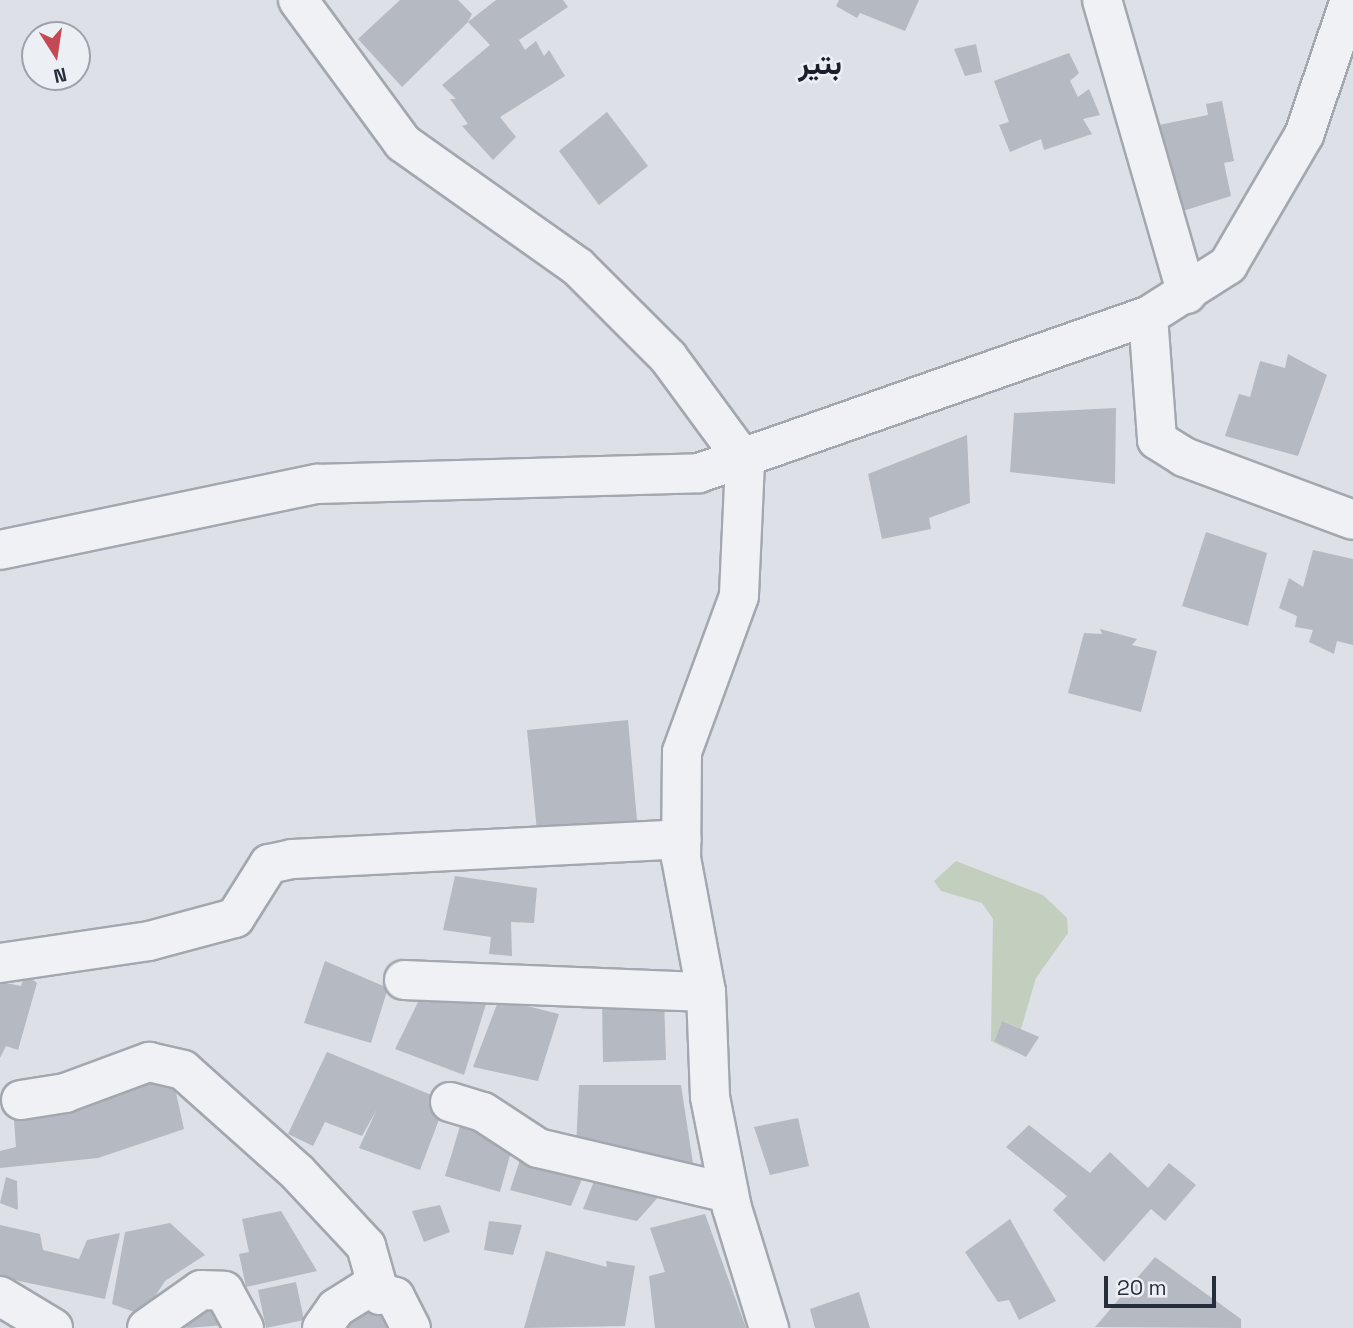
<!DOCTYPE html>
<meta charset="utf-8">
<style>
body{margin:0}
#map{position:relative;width:1353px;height:1328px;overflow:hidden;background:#dde0e6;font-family:"Space Grotesk",Vazirmatn,sans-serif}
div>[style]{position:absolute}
.green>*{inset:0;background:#c2cfbe}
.building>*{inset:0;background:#b4b9c2}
.roads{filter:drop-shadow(2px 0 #a3a7af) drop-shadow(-2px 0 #a3a7af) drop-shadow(0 2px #a3a7af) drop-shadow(0 -2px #a3a7af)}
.minor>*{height:38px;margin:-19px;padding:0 19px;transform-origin:19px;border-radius:19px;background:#eff1f4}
span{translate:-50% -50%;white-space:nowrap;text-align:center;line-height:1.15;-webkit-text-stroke:5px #eceff4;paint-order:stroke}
.quarter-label{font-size:30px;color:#1a1f2c;font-weight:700}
.north{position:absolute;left:21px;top:21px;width:70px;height:70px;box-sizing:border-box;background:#eceff4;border:2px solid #9da2aa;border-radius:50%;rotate:168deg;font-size:19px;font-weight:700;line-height:28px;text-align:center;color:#272e3b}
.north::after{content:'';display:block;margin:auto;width:24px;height:32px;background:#c44955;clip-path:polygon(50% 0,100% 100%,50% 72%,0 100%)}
.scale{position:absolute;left:1104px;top:1276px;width:112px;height:32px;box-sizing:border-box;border:4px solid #272e3b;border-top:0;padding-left:9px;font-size:21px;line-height:24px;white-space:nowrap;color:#272e3b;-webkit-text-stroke:5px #eceff4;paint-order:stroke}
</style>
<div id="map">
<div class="green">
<i style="clip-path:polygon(956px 861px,1043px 895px,1067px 918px,1068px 933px,1036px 978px,1021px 1029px,1002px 1021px,994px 1040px,1015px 1053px,991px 1041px,993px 919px,982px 903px,941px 891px,934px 881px)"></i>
</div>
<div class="building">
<i style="clip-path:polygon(400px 0,458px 0,472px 14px,468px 22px,496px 0,563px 0,568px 7px,519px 40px,525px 50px,536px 41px,544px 56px,549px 50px,565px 76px,500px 117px,516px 137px,493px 160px,462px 126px,468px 124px,450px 99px,456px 99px,442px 85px,490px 45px,468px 22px,402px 87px,358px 39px)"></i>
<i style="clip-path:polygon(839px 0,919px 0,905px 31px,860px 13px,857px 18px,836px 6px)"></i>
<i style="clip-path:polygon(976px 44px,982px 72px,965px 76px,954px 49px)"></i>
<i style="clip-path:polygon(1069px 53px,1079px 73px,1070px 81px,1078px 97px,1089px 89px,1100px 115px,1083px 119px,1092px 134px,1044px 150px,1041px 139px,1010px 152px,999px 125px,1009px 122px,994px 81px)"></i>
<i style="clip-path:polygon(1222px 101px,1234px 161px,1224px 163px,1231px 196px,1173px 214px,1154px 126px,1208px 115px,1206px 104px)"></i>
<i style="clip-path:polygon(607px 112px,648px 166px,599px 205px,559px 151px)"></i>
<i style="clip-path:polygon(1288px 354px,1327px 375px,1298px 456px,1225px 436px,1239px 394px,1250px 397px,1260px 361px,1285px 368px)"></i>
<i style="clip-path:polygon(1116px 408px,1115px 484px,1010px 472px,1014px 413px)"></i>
<i style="clip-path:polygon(967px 435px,970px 503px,929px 518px,931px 529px,882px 539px,868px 474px)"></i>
<i style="clip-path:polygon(1206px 532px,1267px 553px,1248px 626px,1182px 606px)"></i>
<i style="clip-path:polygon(1313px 550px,1353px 559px,1353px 645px,1337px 641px,1334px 654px,1309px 642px,1313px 630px,1295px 627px,1297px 616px,1279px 608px,1289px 578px,1303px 587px)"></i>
<i style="clip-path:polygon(1100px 629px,1137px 639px,1132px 645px,1157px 651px,1141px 712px,1068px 693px,1084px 633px,1102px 634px)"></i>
<i style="clip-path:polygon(628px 720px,637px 820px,537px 831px,527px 730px)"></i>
<i style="clip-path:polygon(455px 876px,537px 888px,534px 923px,511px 922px,512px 956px,489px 954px,491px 937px,443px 930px)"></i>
<i style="clip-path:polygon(325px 961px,388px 988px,371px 1043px,304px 1023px)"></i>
<i style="clip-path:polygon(25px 974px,37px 983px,18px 1050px,6px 1046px,0 1058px,0 982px,21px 986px)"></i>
<i style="clip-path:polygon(423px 992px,487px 1001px,464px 1075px,395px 1049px)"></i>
<i style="clip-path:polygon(664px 998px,666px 1060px,603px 1062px,602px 999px)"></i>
<i style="clip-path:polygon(499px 999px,559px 1014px,538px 1081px,473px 1067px)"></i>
<i style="clip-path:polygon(1002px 1021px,1039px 1037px,1026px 1057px,994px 1041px)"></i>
<i style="clip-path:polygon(327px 1052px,446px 1101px,420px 1170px,359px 1148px,377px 1109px,362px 1136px,325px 1122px,313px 1146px,288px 1134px)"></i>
<i style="clip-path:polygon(148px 1068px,151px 1084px,173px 1079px,184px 1129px,98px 1158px,0 1168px,0 1151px,16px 1147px,13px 1107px)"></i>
<i style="clip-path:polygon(579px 1085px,681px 1085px,694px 1170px,576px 1148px)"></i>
<i style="clip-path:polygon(464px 1113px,515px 1137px,500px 1192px,445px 1176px)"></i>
<i style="clip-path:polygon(798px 1118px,809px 1166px,770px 1175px,754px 1127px)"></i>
<i style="clip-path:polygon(1029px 1125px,1090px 1173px,1110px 1152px,1148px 1188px,1169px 1163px,1196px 1185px,1165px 1221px,1151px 1209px,1104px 1262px,1053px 1210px,1067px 1196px,1006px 1147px)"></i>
<i style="clip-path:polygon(524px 1148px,586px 1169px,571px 1206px,510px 1190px)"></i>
<i style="clip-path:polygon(598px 1171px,669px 1185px,637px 1221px,583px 1209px)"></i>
<i style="clip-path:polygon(6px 1177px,17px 1181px,18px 1210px,0 1203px)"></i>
<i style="clip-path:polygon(440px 1205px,450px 1232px,424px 1242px,412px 1211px)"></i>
<i style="clip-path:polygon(281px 1211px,317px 1271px,246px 1287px,239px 1254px,249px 1252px,242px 1219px)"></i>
<i style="clip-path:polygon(705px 1214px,746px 1328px,655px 1328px,649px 1276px,665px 1272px,650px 1228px)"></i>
<i style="clip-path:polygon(1010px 1219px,1056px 1301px,1019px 1320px,1009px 1300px,998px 1302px,965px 1252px)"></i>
<i style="clip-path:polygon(489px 1221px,522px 1225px,513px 1255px,484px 1250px)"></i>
<i style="clip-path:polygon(170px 1223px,205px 1255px,165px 1281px,143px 1315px,112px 1304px,125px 1232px)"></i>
<i style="clip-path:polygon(0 1225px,40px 1234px,43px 1250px,79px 1259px,87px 1240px,120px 1233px,105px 1299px,0 1277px)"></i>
<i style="clip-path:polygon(546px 1251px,607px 1267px,606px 1261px,635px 1266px,625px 1326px,524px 1328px)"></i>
<i style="clip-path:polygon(1155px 1257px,1241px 1319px,1241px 1328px,1095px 1327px)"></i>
<i style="clip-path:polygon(296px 1282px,304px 1320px,266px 1328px,258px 1290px)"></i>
<i style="clip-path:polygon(859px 1292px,870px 1328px,815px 1328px,810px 1309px)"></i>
<i style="clip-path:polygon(202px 1296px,225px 1325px,187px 1328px,178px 1318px)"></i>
<i style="clip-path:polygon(369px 1301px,403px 1328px,346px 1328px)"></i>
</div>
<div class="roads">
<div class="minor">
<i style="left:298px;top:0;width:177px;rotate:53.7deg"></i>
<i style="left:403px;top:143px;width:214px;rotate:35.3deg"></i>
<i style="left:578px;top:267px;width:127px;rotate:45deg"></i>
<i style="left:668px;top:357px;width:130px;rotate:53.7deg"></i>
<i style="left:745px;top:462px;width:134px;rotate:92.6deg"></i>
<i style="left:739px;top:596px;width:166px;rotate:110.1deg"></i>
<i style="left:682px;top:752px;width:106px;rotate:90.5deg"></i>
<i style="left:681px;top:858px;width:136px;rotate:79.4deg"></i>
<i style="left:706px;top:992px;width:105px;rotate:87.8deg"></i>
<i style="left:710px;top:1097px;width:113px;rotate:78.8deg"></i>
<i style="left:732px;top:1208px;width:126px;rotate:72.9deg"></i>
<i style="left:1102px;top:0;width:306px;rotate:73.9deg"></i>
<i style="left:1148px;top:316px;width:124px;rotate:85.8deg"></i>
<i style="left:1157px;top:440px;width:32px;rotate:32deg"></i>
<i style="left:1184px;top:457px;width:180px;rotate:20.4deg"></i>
<i style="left:0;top:550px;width:324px;rotate:-11.8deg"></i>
<i style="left:317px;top:484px;width:382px;rotate:-1.6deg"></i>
<i style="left:699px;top:473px;width:476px;rotate:-19.3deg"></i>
<i style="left:1148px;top:316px;width:95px;rotate:-32.5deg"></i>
<i style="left:1228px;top:265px;width:151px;rotate:-59.7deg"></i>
<i style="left:1304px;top:135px;width:143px;rotate:-71.2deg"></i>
<i style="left:0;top:963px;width:151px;rotate:-8.4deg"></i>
<i style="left:149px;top:941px;width:89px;rotate:-15deg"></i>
<i style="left:235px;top:918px;width:64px;rotate:-57.8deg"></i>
<i style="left:269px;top:864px;width:24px;rotate:-12deg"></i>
<i style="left:292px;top:859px;width:390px;rotate:-2.9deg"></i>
<i style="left:404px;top:980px;width:302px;rotate:2.3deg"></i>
<i style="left:21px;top:1100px;width:45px;rotate:-9deg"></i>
<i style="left:65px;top:1093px;width:90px;rotate:-20.3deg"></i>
<i style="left:149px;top:1062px;width:35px;rotate:13deg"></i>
<i style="left:183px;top:1070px;width:154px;rotate:41.8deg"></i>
<i style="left:298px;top:1173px;width:100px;rotate:47deg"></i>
<i style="left:366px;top:1246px;width:51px;rotate:74.1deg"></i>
<i style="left:450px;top:1102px;width:34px;rotate:17deg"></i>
<i style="left:483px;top:1112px;width:66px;rotate:33.2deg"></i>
<i style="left:538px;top:1148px;width:196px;rotate:13.3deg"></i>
<i style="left:0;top:1296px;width:62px;rotate:31.1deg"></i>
<i style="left:147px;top:1328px;width:66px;rotate:-35.1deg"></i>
<i style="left:201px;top:1290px;width:23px;rotate:2deg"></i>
<i style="left:224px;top:1291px;width:42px;rotate:61.6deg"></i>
<i style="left:322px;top:1328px;width:24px;rotate:-55deg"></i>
<i style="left:336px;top:1308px;width:36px;rotate:-32deg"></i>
<i style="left:366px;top:1289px;width:30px;rotate:15deg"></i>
<i style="left:395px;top:1297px;width:35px;rotate:63deg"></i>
</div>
</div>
<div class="quarter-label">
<span style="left:820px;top:64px">بتير</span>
</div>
<div class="north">N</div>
<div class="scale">20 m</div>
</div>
